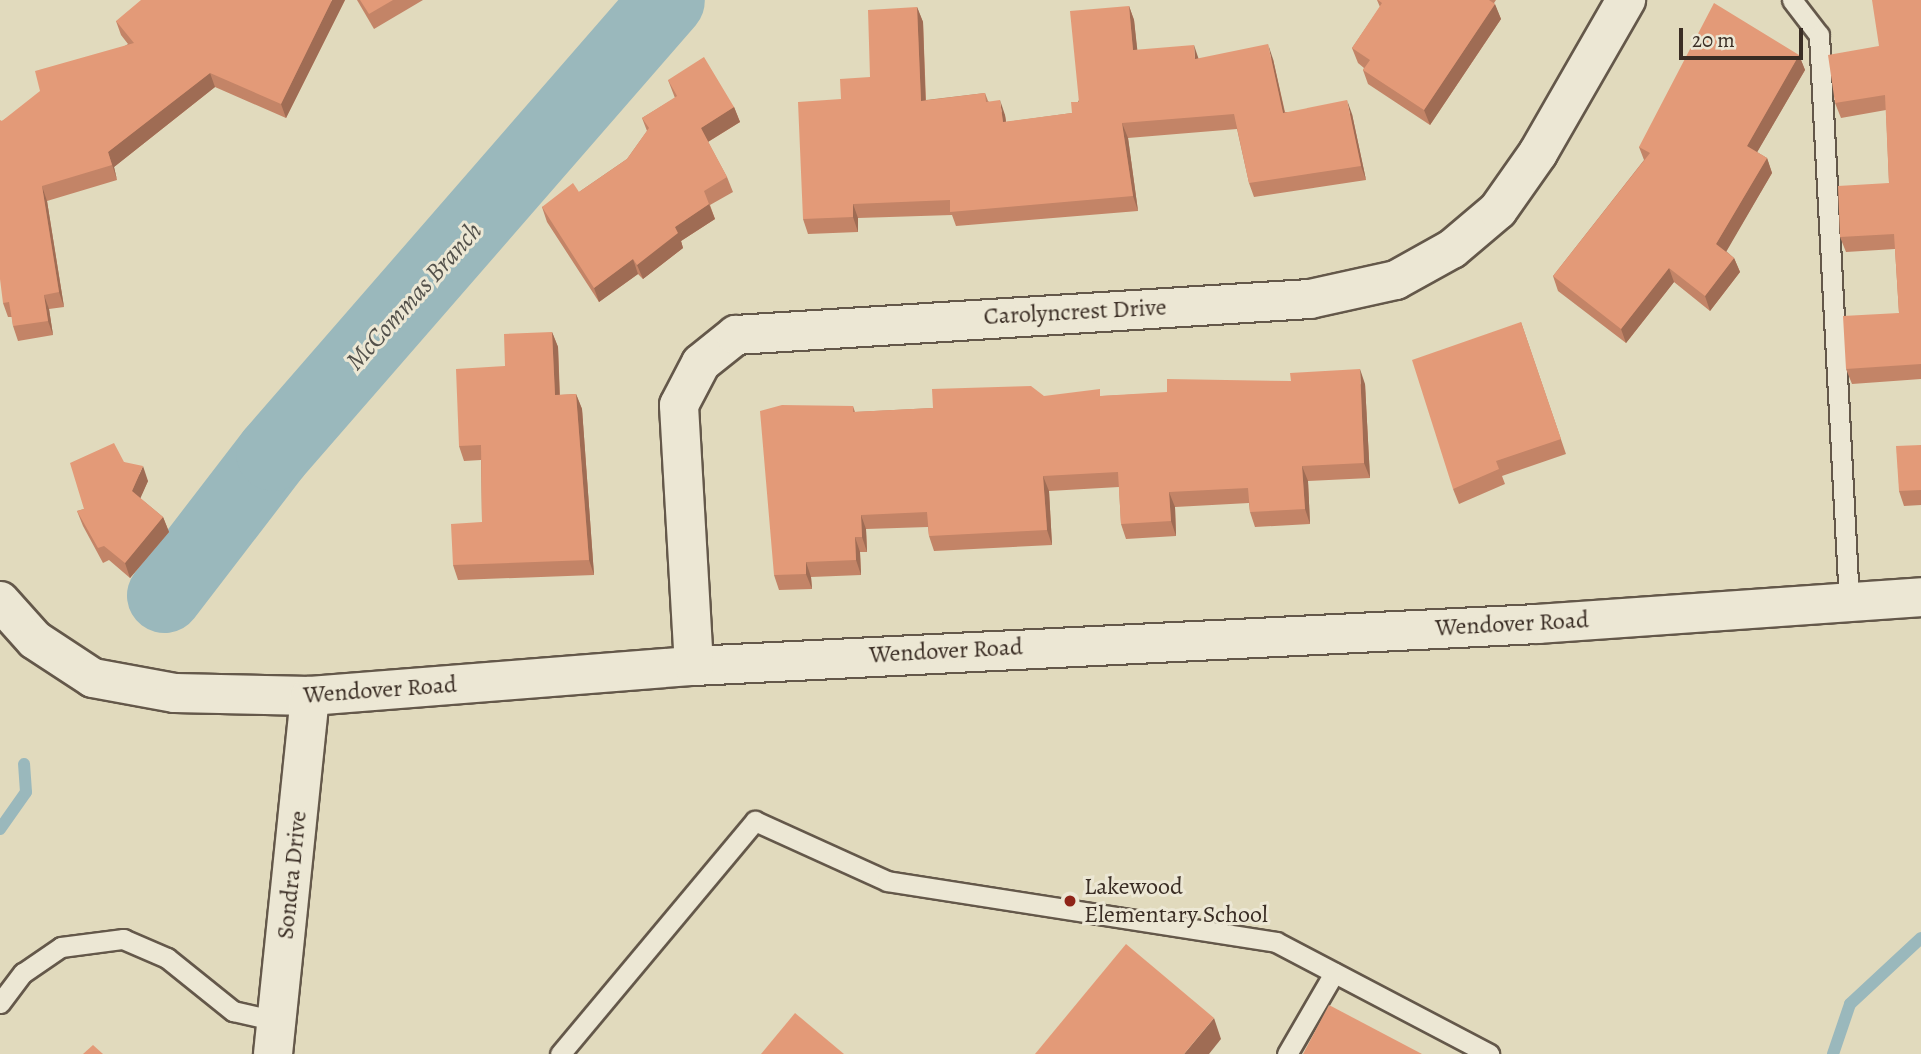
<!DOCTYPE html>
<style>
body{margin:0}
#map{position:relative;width:1921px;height:1054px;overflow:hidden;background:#e1dabd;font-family:Alegreya,serif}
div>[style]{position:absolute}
.stream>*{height:12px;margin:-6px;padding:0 6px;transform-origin:6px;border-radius:6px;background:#9ab8bc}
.river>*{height:75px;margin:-37.5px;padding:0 37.5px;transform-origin:37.5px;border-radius:37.5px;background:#9ab8bc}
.roads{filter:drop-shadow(2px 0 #64584a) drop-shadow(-2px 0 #64584a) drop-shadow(0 2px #64584a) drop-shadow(0 -2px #64584a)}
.service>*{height:19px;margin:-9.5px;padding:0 9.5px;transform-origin:9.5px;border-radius:9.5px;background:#ece7d4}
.minor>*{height:38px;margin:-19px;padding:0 19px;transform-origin:19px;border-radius:19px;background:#ece7d4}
.wall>*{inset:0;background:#c38467}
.shaded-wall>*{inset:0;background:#9f6c54}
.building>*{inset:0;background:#e39a78}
.dots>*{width:19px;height:19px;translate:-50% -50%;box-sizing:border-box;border:4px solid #ece7d4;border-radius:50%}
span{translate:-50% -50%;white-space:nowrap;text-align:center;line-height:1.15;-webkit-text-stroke:6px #ece7d4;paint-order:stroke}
.street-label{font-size:24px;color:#3a2d24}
.poi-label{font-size:24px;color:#3a2d24}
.left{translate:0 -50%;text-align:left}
.water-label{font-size:26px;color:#52504a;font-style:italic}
.scale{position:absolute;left:1679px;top:28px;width:124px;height:32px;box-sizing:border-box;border:4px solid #3a2d24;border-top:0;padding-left:9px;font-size:21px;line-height:24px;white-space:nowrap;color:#3a2d24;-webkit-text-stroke:5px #ece7d4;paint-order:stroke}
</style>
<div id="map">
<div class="stream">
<i style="left:0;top:829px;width:45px;rotate:-54.9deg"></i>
<i style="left:26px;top:792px;width:28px;rotate:-94deg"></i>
<i style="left:1833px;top:1054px;width:53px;rotate:-71.2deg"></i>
<i style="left:1850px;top:1004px;width:97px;rotate:-42.9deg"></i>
</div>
<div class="river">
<i style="left:164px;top:595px;width:179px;rotate:-52.5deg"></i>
<i style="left:273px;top:453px;width:600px;rotate:-48.98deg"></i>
</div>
<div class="roads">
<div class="service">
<i style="left:1792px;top:0;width:44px;rotate:52.4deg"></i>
<i style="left:1819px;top:35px;width:567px;rotate:86.97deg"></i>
<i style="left:0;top:1003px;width:38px;rotate:-53deg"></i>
<i style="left:23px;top:973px;width:46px;rotate:-34.4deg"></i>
<i style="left:61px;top:947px;width:63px;rotate:-7.4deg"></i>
<i style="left:123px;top:939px;width:48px;rotate:23.4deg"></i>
<i style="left:167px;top:958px;width:85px;rotate:38.8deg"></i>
<i style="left:233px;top:1011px;width:45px;rotate:12.8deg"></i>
<i style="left:560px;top:1054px;width:304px;rotate:-50.1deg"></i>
<i style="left:755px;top:821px;width:145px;rotate:24.4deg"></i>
<i style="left:887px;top:881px;width:394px;rotate:8.9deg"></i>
<i style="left:1276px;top:942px;width:241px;rotate:27.7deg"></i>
<i style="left:1287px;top:1054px;width:94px;rotate:-59.9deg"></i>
</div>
<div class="minor">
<i style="left:0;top:601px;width:52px;rotate:48.1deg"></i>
<i style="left:35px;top:640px;width:69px;rotate:33.2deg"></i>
<i style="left:93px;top:678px;width:83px;rotate:10.4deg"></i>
<i style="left:175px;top:693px;width:135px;rotate:1.3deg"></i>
<i style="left:310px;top:696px;width:385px;rotate:-4.5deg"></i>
<i style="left:694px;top:666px;width:845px;rotate:-2.85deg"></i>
<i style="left:1538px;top:624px;width:384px;rotate:-4deg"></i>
<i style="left:694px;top:666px;width:261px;rotate:-93.3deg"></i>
<i style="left:679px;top:405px;width:47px;rotate:-62.4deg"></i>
<i style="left:701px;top:363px;width:45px;rotate:-38.7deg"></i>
<i style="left:736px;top:335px;width:575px;rotate:-3.59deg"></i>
<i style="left:1310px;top:299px;width:88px;rotate:-12.5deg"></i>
<i style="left:1396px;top:280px;width:64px;rotate:-29deg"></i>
<i style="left:1452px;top:249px;width:60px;rotate:-40.3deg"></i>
<i style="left:1498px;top:210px;width:70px;rotate:-54.9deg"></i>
<i style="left:1538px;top:153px;width:177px;rotate:-60.1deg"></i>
<i style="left:273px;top:1054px;width:360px;rotate:-84.1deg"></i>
</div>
</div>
<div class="wall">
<i style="clip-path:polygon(345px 0,286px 118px,215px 87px,114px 167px,117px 180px,47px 201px,64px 307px,49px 309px,53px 335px,18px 341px,13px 326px,12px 317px,8px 317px,3px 303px,2px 121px,128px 44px,121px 35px,116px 21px)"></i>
<i style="clip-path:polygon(357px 0,423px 0,374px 29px)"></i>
<i style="clip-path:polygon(1377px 0,1496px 0,1494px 3px,1501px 19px,1430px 125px,1368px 84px,1363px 70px,1364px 68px,1358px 63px,1352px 48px,1380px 7px)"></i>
<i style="clip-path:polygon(1921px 0,1921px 379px,1852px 384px,1846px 369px,1899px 313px,1895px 249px,1846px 252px,1840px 237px,1889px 183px,1886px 110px,1841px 118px,1835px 103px)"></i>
<i style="clip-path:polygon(1129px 6px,1134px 20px,1137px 50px,1198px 59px,1273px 59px,1285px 112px,1352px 114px,1366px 180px,1254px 197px,1249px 183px,1237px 129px,1128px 138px,1138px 211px,956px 226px,952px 215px,858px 218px,858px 232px,808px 234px,803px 219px,841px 99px,870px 77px,917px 7px,923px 22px,926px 100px,985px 93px,988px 101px,1005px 115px,1006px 122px,1072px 113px)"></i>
<i style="clip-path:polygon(1799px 55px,1805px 70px,1757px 152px,1767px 158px,1772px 173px,1726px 251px,1734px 258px,1740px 272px,1710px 311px,1674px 282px,1626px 343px,1558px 291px,1553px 276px,1644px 160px,1639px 147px)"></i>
<i style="clip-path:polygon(668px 80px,734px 107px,740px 122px,708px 142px,727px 177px,733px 192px,710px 205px,715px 219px,681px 241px,683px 248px,643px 279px,638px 274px,599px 302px,547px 222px,542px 207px,579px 192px,627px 159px,647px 131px,642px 118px,675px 98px)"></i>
<i style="clip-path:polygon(1521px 322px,1566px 454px,1502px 476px,1505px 484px,1459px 504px,1453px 489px)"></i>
<i style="clip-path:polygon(552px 332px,558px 347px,560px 395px,576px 394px,582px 409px,594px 575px,458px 580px,453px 565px,482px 522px,481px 460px,464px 461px,459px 446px,505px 366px)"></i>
<i style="clip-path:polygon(1365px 384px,1370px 478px,1308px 481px,1310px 524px,1255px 527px,1250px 512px,1249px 503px,1175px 507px,1176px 536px,1126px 539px,1121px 524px,1119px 487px,1049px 491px,1052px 545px,934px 551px,929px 536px,928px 527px,866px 529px,867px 552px,860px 552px,861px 575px,811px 577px,812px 589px,779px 590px,774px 575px,853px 406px,855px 412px,933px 408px,1044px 396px,1102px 396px)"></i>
<i style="clip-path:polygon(1921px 445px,1921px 505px,1904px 506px,1899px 491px)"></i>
<i style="clip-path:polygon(124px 462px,148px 481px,140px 498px,163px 517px,169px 532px,130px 578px,109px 560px,103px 563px,83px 526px,77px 511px,84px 509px)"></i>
</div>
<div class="shaded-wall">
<i style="clip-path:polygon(332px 0,345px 0,286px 118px,281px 104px)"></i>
<i style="clip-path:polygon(1495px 4px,1501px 19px,1430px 125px,1424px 110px)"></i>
<i style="clip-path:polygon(1129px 6px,1134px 20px,1139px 65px,1133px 50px)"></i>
<i style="clip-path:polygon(917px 7px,923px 22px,926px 116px,921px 101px)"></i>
<i style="clip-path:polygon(1268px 44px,1273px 59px,1288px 128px,1283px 113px)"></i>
<i style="clip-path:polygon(1194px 45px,1199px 60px,1195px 59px)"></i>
<i style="clip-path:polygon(1799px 55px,1805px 70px,1752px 161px,1747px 146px)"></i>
<i style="clip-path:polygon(210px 73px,215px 87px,114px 167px,117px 180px,108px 152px)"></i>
<i style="clip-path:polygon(1000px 100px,1005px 115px,1008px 137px,1003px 122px)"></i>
<i style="clip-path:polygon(1347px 100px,1352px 114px,1366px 180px,1361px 166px)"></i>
<i style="clip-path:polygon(734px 107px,740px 122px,706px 143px,701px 128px)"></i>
<i style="clip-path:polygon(1122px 123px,1128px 138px,1138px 211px,1133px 196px)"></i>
<i style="clip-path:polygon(1767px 158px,1772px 173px,1722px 259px,1716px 244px)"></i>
<i style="clip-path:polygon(42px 186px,47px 201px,64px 307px,59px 292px)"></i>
<i style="clip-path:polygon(709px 204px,715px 219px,681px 241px,683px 248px,643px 279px,637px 265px,675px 227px)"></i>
<i style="clip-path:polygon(853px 204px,858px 218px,858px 232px,853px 217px)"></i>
<i style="clip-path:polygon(1734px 258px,1740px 272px,1710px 311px,1705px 296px)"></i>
<i style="clip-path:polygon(633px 259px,638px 274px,599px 302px,594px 288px)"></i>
<i style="clip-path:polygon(1669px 268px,1674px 282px,1626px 343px,1621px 329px)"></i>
<i style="clip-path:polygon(44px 295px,49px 309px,53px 335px,48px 321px)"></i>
<i style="clip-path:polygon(552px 332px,558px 347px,560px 410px,555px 395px)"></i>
<i style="clip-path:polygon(1360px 369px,1365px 384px,1370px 478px,1364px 463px)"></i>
<i style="clip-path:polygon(576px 394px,582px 409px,594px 575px,589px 560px)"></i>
<i style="clip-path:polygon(143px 466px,148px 481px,137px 506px,132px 491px)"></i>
<i style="clip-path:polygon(1302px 466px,1308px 481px,1310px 524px,1305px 509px)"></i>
<i style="clip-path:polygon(1043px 476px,1049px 491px,1052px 545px,1047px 530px)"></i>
<i style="clip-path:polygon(1169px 492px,1175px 507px,1176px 536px,1171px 521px)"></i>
<i style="clip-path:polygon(861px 515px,866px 529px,867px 552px,862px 537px)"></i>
<i style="clip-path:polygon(163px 517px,169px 532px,130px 578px,125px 563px)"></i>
<i style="clip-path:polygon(855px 537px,860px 552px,861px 575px,856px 560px)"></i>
<i style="clip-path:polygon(806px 562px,811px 577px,812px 589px,806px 574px)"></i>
<i style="clip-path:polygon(1214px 1018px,1221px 1039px,1209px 1054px,1184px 1054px)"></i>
</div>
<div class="building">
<i style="clip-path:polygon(141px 0,332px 0,281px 104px,210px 73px,108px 152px,112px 165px,42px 186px,59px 292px,44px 295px,48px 321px,13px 326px,9px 302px,3px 303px,0 279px,0 120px,2px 121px,40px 91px,35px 71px,134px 43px,116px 21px)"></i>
<i style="clip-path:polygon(360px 0,393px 0,369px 14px)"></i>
<i style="clip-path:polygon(1378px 0,1489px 0,1495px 4px,1424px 110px,1363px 70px,1370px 60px,1352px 48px,1382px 3px)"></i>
<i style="clip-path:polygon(1872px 0,1921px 0,1921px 364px,1846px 369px,1843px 316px,1899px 313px,1894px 234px,1840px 237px,1838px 186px,1889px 183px,1885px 95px,1835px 103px,1828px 55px,1879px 46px)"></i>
<i style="clip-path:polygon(1714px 3px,1799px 55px,1747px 146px,1767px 158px,1716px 244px,1734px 258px,1705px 296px,1669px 268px,1621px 329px,1553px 276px,1650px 153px,1639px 147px)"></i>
<i style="clip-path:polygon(1129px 6px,1133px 50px,1194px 45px,1195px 59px,1268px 44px,1283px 113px,1347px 100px,1361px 166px,1249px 183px,1234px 114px,1122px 123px,1133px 196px,950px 212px,950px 200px,853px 204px,853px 217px,803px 219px,798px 102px,841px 99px,840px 79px,870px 77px,868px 10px,917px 7px,921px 101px,985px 93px,986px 102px,1000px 100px,1003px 122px,1072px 113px,1071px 102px,1079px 102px,1070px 11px)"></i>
<i style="clip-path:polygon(704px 57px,734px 107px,701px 128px,727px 177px,704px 191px,709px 204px,675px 227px,678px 233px,637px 265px,633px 259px,594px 288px,542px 207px,573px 183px,579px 192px,627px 159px,649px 128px,642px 118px,677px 96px,668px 80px)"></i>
<i style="clip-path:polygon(1521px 322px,1561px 439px,1496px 461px,1499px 469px,1453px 489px,1412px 360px)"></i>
<i style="clip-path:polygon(552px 332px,555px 395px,576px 394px,589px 560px,453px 565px,451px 524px,482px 522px,481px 445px,459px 446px,456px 369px,505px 366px,504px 334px)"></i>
<i style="clip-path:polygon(1360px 369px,1364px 463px,1302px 466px,1305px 509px,1250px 512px,1248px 488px,1169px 492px,1171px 521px,1121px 524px,1118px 472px,1043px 476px,1047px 530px,929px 536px,927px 512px,861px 515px,862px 537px,855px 537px,856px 560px,806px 562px,806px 574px,774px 575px,760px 411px,782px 405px,853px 406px,853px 412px,933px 408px,932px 389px,1031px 386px,1044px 396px,1100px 389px,1100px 396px,1167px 392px,1167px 379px,1291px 381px,1290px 373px)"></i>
<i style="clip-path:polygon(114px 443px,124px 462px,143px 466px,132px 491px,163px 517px,125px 563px,104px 546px,98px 548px,77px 511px,84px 509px,70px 463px)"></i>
<i style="clip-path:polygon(1921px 445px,1921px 490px,1899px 491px,1896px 446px)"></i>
<i style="clip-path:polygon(1126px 944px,1214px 1018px,1184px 1054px,1035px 1054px)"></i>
<i style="clip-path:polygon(1329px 1005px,1422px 1054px,1303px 1054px)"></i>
<i style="clip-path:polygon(795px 1013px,844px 1054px,761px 1054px)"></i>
<i style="clip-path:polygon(93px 1045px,103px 1054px,83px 1054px)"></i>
</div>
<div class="dots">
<i style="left:1070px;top:901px;background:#8f2418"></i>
</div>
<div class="street-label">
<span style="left:1075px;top:312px;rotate:-3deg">Carolyncrest Drive</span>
<span style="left:1512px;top:624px;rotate:-3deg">Wendover Road</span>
<span style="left:946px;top:651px;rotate:-3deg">Wendover Road</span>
<span style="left:380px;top:690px;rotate:-4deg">Wendover Road</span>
<span style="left:292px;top:875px;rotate:-84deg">Sondra Drive</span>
</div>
<div class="poi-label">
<span class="left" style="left:1084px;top:901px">Lakewood<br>Elementary School</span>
</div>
<div class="water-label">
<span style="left:414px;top:296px;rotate:-48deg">McCommas Branch</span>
</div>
<div class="scale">20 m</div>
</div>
